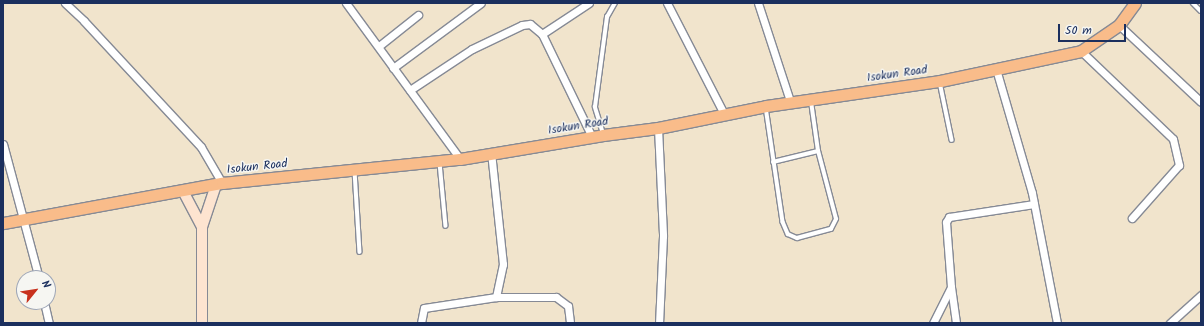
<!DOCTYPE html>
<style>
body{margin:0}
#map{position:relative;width:1204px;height:326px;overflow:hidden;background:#f1e4cc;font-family:Kalam,sans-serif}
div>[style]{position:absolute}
.roads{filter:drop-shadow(1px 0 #868a95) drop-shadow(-1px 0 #868a95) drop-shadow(0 1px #868a95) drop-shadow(0 -1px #868a95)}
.lane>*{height:3.5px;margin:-1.75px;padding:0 1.75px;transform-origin:1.75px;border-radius:1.75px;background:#fff}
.street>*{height:7px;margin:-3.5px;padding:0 3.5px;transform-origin:3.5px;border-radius:3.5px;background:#fff}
.secondary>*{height:10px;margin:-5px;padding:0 5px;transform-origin:5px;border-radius:5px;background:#fde4d0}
.primary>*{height:11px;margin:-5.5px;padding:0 5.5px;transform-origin:5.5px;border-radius:5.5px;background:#f9bc8a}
span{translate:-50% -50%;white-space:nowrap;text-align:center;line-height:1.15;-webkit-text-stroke:3px #f6f6f2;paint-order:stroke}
.street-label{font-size:12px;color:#1b2f5e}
.frame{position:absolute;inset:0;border:4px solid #1b2f5e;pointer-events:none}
.north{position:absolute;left:16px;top:270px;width:40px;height:40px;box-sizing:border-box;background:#f6f6f2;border:1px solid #9ea6b7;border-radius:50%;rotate:60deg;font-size:11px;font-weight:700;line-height:16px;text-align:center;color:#1b2f5e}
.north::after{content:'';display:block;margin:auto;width:14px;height:18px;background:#c8321e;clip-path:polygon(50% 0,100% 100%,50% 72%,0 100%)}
.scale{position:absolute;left:1058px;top:24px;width:68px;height:18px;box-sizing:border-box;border:2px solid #1b2f5e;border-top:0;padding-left:5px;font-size:12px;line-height:14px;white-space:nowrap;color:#1b2f5e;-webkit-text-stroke:3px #f6f6f2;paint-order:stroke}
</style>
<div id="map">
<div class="roads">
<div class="lane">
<i style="left:1193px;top:3px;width:11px;rotate:45deg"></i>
<i style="left:940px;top:82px;width:59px;rotate:78.3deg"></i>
<i style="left:766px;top:107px;width:116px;rotate:81.6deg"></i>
<i style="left:783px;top:222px;width:13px;rotate:67deg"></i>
<i style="left:788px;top:234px;width:10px;rotate:24deg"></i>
<i style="left:797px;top:238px;width:35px;rotate:-15deg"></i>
<i style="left:831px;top:229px;width:11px;rotate:-63deg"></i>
<i style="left:836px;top:219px;width:70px;rotate:-104.8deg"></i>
<i style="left:818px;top:151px;width:49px;rotate:-98.1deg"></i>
<i style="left:603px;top:134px;width:28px;rotate:-107deg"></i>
<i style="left:595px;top:107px;width:91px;rotate:-82.4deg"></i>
<i style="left:607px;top:17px;width:16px;rotate:-60deg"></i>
<i style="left:773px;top:162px;width:46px;rotate:-13.7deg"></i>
<i style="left:440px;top:163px;width:63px;rotate:84.6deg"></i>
<i style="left:355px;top:171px;width:81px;rotate:86.5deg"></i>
</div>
<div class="street">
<i style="left:65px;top:3px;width:26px;rotate:43deg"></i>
<i style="left:84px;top:21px;width:172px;rotate:47.1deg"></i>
<i style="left:201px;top:147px;width:42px;rotate:59.7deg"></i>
<i style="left:346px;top:3px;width:193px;rotate:53.8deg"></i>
<i style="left:667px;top:3px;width:125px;rotate:62.8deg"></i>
<i style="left:758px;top:3px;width:106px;rotate:71.9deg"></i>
<i style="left:1119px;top:25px;width:112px;rotate:43.2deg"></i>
<i style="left:542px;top:34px;width:56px;rotate:-33.4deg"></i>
<i style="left:379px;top:46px;width:50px;rotate:-38.5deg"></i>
<i style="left:1081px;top:51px;width:127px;rotate:43.7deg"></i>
<i style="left:1173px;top:139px;width:27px;rotate:77deg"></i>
<i style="left:1179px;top:165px;width:71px;rotate:131.6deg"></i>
<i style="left:393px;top:68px;width:109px;rotate:-36.5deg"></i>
<i style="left:996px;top:69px;width:129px;rotate:73.8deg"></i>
<i style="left:1032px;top:193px;width:132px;rotate:79.1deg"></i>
<i style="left:410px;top:90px;width:74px;rotate:-33.5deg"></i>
<i style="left:472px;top:49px;width:55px;rotate:-25.6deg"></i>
<i style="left:522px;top:25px;width:8px;rotate:-7deg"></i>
<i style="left:530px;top:24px;width:16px;rotate:40deg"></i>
<i style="left:542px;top:34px;width:114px;rotate:64.1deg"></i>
<i style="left:658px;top:128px;width:108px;rotate:87.3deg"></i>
<i style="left:663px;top:236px;width:87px;rotate:92.6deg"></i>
<i style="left:3px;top:144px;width:139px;rotate:75deg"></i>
<i style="left:491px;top:152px;width:113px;rotate:83.9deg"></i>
<i style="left:503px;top:264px;width:34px;rotate:102deg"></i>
<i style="left:496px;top:297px;width:60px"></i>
<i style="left:556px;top:297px;width:15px;rotate:37deg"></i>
<i style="left:568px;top:306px;width:17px;rotate:83deg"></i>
<i style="left:951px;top:287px;width:36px;rotate:82deg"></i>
<i style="left:44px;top:302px;width:22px;rotate:77deg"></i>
<i style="left:421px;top:323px;width:15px;rotate:-79deg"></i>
<i style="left:424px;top:308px;width:73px;rotate:-8.7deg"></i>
<i style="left:933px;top:323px;width:40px;rotate:-63.4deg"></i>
<i style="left:951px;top:287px;width:65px;rotate:-94.4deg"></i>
<i style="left:946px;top:222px;width:6px;rotate:-59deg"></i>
<i style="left:949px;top:217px;width:86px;rotate:-8.7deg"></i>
<i style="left:1170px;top:323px;width:42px;rotate:-42.1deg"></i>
</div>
<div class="secondary">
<i style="left:183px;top:191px;width:41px;rotate:62.2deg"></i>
<i style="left:202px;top:323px;width:96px;rotate:-90deg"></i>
<i style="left:202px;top:227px;width:44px;rotate:-71.6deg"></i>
</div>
<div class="primary">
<i style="left:3px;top:223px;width:223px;rotate:-10.4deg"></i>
<i style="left:222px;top:183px;width:239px;rotate:-5.8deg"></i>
<i style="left:460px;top:159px;width:145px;rotate:-9.5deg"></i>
<i style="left:603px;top:135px;width:55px;rotate:-7.3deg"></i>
<i style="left:658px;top:128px;width:110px;rotate:-11.5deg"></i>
<i style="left:766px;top:106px;width:176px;rotate:-8.2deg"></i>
<i style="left:940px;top:81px;width:144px;rotate:-12deg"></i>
<i style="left:1081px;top:51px;width:46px;rotate:-34.4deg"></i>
<i style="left:1119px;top:25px;width:27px;rotate:-54deg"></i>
</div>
</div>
<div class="street-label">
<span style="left:897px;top:74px;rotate:-8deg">Isokun Road</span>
<span style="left:578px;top:126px;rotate:-9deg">Isokun Road</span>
<span style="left:257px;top:167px;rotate:-6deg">Isokun Road</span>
</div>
<div class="frame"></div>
<div class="north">N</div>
<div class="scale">50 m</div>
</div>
